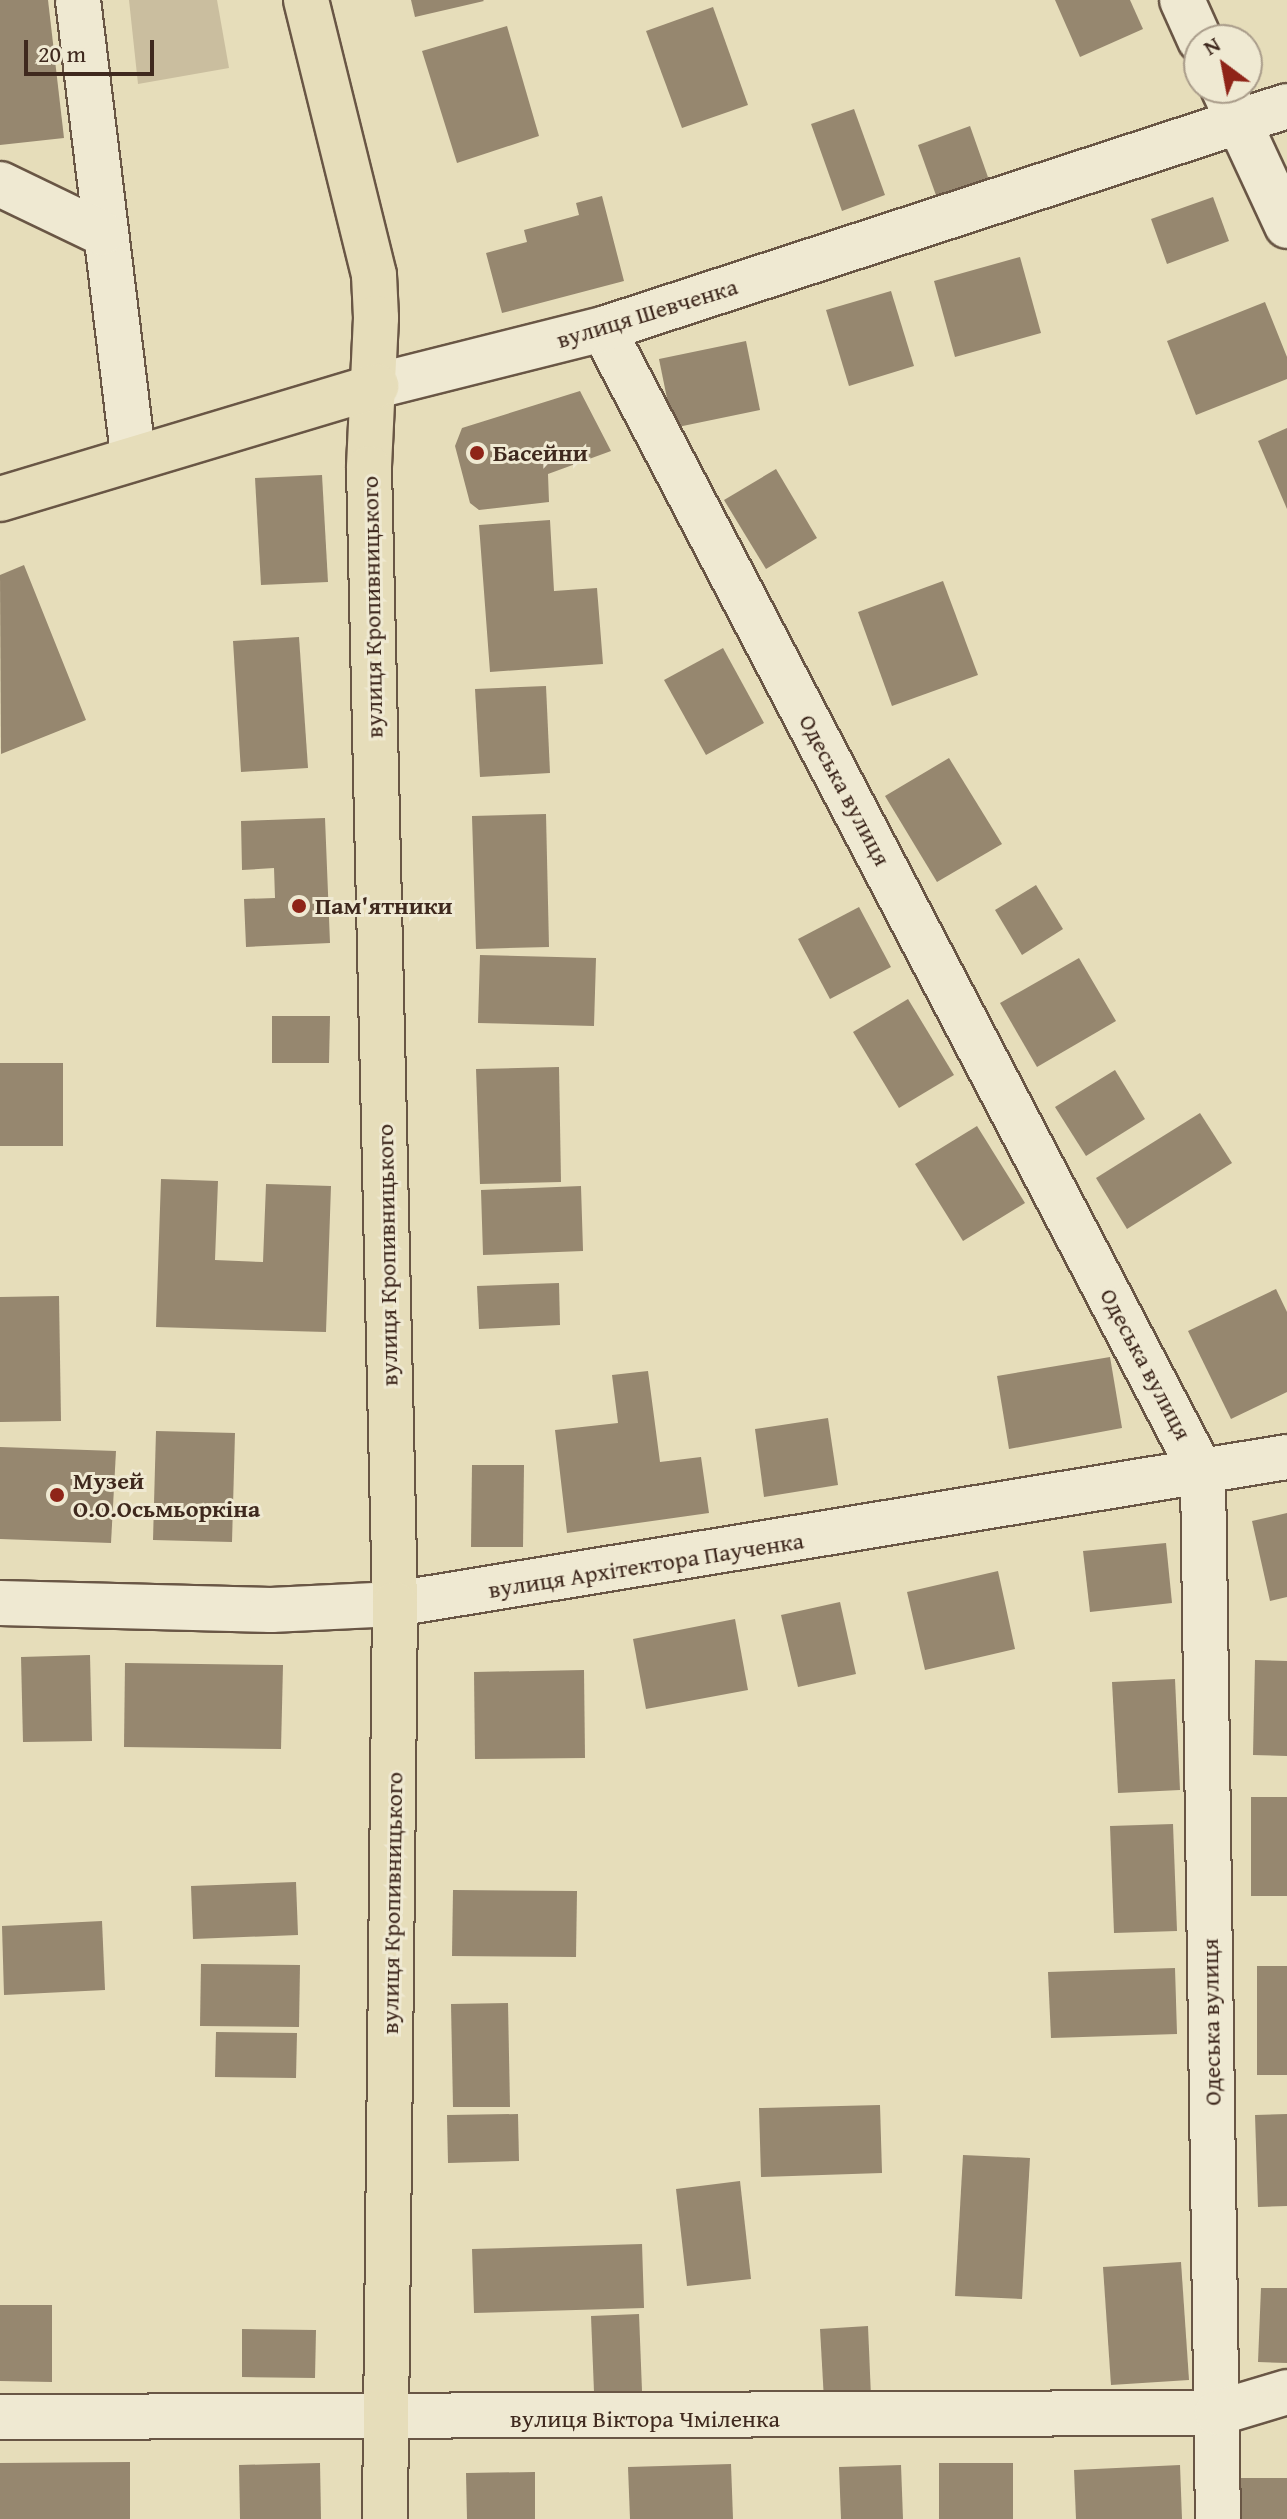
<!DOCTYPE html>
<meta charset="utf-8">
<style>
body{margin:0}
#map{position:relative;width:1287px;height:2519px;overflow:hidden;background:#e6ddba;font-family:"Gentium Book Plus",serif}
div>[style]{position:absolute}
.green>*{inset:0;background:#cabe9f}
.building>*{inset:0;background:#96876f}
.roads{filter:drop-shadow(2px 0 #695645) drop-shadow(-2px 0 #695645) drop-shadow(0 2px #695645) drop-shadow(0 -2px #695645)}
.minor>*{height:44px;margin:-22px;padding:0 22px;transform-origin:22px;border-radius:22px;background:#efe9d2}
.major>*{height:44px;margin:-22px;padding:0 22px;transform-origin:22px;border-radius:22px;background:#e6ddba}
.dots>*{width:22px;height:22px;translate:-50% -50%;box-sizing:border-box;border:4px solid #efe9d2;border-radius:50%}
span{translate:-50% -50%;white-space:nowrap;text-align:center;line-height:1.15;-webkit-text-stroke:6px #efe9d2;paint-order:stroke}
.street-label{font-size:24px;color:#3f291e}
.poi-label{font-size:24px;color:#3f291e;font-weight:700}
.left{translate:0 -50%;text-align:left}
.north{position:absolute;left:1183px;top:24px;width:80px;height:80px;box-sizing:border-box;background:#efe9d2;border:2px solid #a99c8a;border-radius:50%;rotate:328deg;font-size:22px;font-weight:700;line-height:32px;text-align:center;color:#3f291e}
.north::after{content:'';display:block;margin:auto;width:28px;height:36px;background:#8f2418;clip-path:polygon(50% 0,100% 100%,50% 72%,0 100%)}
.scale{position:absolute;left:24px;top:40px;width:130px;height:36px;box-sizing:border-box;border:4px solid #3f291e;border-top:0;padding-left:10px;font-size:24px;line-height:28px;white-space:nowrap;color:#3f291e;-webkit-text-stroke:6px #efe9d2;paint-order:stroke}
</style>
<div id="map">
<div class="green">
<i style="clip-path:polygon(129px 0,217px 0,229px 68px,138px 84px)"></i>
</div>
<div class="building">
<i style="clip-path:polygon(0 0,48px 0,64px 138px,0 145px)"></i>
<i style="clip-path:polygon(411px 0,483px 0,484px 1px,415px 17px)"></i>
<i style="clip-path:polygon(1055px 0,1130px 0,1143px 29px,1080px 57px)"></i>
<i style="clip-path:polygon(713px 7px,748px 105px,682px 128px,646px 31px)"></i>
<i style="clip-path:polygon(507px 26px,539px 136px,457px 163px,422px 51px)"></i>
<i style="clip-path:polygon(854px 109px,885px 195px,842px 211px,811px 124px)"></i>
<i style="clip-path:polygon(970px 126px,989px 180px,937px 198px,918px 145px)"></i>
<i style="clip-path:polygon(602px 196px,624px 281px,502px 313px,486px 253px,527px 242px,524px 230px,579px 215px,576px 203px)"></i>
<i style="clip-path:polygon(1213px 197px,1229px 241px,1167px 264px,1151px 219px)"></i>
<i style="clip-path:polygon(1020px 257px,1041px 333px,955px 357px,934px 281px)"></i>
<i style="clip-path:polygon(891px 291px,914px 366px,849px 386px,826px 310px)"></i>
<i style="clip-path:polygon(1265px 302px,1287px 357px,1287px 379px,1196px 415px,1167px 341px)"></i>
<i style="clip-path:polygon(746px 341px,760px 410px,673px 428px,659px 359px)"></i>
<i style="clip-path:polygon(580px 391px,611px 451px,548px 474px,549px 502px,479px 510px,470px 503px,455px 446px,462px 428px)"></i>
<i style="clip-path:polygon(1287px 428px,1287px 509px,1258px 441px)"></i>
<i style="clip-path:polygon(776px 469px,817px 538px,766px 569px,724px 500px)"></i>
<i style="clip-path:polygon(322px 475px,328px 582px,261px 585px,255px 478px)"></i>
<i style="clip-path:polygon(550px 520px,554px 591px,597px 588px,603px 664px,490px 672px,479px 525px)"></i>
<i style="clip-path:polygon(24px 565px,86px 720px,1px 754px,0 575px)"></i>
<i style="clip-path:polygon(943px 581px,978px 675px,892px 706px,858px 612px)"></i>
<i style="clip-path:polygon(299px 637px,308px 768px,241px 772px,233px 641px)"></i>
<i style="clip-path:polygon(723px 648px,764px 723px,706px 755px,664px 680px)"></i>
<i style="clip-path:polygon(546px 686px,550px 773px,480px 777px,475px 689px)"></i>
<i style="clip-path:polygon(949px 758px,1002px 844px,937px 882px,885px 796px)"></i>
<i style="clip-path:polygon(546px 814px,549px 947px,476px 949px,472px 816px)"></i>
<i style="clip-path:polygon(325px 818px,330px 943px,246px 947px,244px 899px,275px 898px,274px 868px,242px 870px,241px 821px)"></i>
<i style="clip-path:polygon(1036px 885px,1063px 929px,1022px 955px,995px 910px)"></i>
<i style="clip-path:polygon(859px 907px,891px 967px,830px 999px,798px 939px)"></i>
<i style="clip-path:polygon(480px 955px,596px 958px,594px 1026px,478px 1023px)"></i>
<i style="clip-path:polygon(1079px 958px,1116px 1021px,1037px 1067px,1000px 1003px)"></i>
<i style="clip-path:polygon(908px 999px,954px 1075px,899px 1108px,853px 1032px)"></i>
<i style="clip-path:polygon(272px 1016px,330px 1016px,329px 1063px,272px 1063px)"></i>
<i style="clip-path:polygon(0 1063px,63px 1063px,63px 1146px,0 1146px)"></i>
<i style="clip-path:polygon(559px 1067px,561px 1182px,480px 1184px,476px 1069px)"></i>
<i style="clip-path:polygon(1115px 1070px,1145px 1119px,1086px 1156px,1055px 1107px)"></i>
<i style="clip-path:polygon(1200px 1113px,1232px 1163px,1127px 1229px,1096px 1178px)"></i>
<i style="clip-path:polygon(977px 1126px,1025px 1203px,963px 1241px,915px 1164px)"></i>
<i style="clip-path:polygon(161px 1179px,218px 1181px,215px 1260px,263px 1262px,266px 1184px,331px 1186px,326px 1332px,156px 1327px)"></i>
<i style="clip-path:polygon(581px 1186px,583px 1251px,483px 1255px,481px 1190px)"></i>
<i style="clip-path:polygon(559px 1283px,560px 1325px,479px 1329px,477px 1286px)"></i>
<i style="clip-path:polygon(1276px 1289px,1287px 1312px,1287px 1392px,1231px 1419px,1188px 1331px)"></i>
<i style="clip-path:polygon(59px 1296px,61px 1421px,0 1422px,0 1297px)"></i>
<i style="clip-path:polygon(1110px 1357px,1122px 1428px,1009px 1449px,997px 1376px)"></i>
<i style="clip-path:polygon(648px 1371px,660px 1462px,701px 1457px,709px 1513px,567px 1533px,555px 1430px,618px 1423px,612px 1375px)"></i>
<i style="clip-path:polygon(828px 1418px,838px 1485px,764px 1497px,755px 1429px)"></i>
<i style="clip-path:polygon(156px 1431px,235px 1433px,232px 1542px,153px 1540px)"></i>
<i style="clip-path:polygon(0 1447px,116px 1451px,111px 1543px,0 1539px)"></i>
<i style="clip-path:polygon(472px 1465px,524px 1465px,523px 1547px,471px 1547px)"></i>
<i style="clip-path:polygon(1287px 1513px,1287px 1597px,1270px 1601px,1252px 1521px)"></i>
<i style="clip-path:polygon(1166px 1543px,1172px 1603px,1090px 1612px,1083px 1551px)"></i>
<i style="clip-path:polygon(998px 1571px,1015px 1649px,925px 1670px,907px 1592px)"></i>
<i style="clip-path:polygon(840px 1602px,856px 1674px,798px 1687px,781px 1615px)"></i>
<i style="clip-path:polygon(735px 1619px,748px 1690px,646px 1709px,633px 1639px)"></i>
<i style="clip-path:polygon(90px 1655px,92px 1741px,23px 1742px,21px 1657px)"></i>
<i style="clip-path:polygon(1255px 1660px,1287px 1661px,1287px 1756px,1253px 1755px)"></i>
<i style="clip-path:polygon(125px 1663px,283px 1665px,281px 1749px,124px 1747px)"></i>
<i style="clip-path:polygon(584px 1670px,585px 1758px,475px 1759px,474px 1672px)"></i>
<i style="clip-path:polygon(1175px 1679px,1180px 1790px,1118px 1793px,1112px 1682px)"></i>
<i style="clip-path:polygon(1251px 1797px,1287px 1797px,1287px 1896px,1251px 1896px)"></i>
<i style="clip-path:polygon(1173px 1824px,1177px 1931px,1114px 1933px,1110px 1826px)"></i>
<i style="clip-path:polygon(296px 1882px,298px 1935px,193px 1939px,191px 1886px)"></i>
<i style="clip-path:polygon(453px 1890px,577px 1891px,576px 1957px,452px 1956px)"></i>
<i style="clip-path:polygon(102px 1921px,105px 1990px,4px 1995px,2px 1926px)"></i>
<i style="clip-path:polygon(201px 1964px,300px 1965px,299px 2027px,200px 2026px)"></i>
<i style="clip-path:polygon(1257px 1966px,1287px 1966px,1287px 2075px,1257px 2075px)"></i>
<i style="clip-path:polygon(1175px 1968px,1177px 2034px,1051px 2038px,1048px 1972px)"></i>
<i style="clip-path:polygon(508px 2003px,510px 2107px,453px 2107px,451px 2004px)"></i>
<i style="clip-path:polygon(216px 2032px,297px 2033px,296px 2078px,215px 2077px)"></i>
<i style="clip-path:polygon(880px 2105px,882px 2173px,761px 2177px,759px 2108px)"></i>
<i style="clip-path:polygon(518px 2114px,519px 2161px,448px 2163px,447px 2115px)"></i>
<i style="clip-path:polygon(1287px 2114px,1287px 2206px,1258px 2207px,1255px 2115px)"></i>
<i style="clip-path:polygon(963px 2155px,1030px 2158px,1022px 2299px,955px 2296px)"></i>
<i style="clip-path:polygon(740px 2181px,751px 2279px,687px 2286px,676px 2189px)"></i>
<i style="clip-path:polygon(642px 2244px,644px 2308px,474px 2313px,472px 2249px)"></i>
<i style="clip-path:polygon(1181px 2262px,1189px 2380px,1111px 2385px,1103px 2267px)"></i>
<i style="clip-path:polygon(1261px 2288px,1287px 2288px,1287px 2363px,1258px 2362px)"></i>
<i style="clip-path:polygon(0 2305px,52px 2305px,52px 2382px,0 2381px)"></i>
<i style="clip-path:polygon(639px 2314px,642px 2391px,594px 2392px,591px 2316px)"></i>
<i style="clip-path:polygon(868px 2326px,871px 2397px,824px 2400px,820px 2329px)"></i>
<i style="clip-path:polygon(242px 2329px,316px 2330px,315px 2378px,242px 2377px)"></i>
<i style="clip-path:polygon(130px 2462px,130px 2519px,0 2519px,0 2463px)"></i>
<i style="clip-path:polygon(320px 2463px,321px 2519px,240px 2519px,239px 2465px)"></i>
<i style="clip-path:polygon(939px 2463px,1013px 2463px,1013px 2519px,939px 2519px)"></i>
<i style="clip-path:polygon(731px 2464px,733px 2519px,630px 2519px,628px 2467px)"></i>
<i style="clip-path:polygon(901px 2465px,903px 2519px,841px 2519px,839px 2467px)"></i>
<i style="clip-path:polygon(1180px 2465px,1182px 2519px,1076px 2519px,1074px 2470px)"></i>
<i style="clip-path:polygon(535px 2472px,535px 2519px,467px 2519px,466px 2473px)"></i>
<i style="clip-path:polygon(1240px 2478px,1287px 2478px,1287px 2519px,1241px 2519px)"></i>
</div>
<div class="roads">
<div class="minor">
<i style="left:78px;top:0;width:459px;rotate:83.1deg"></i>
<i style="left:1182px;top:0;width:44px;rotate:65.8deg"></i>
<i style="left:1223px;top:88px;width:152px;rotate:65.1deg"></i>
<i style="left:0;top:184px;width:113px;rotate:25.7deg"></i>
<i style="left:603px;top:329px;width:1294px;rotate:62.37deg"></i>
<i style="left:1203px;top:1475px;width:1044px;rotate:89.18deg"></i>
<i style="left:376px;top:386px;width:234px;rotate:-14.1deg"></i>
<i style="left:603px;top:329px;width:719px;rotate:-18.06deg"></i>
<i style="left:0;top:1603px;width:271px;rotate:1.5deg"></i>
<i style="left:271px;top:1610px;width:124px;rotate:-2.8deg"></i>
<i style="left:395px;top:1604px;width:904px;rotate:-9.36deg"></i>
<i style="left:0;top:2417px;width:1217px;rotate:-0.19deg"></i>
<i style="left:1217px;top:2413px;width:73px;rotate:-16.7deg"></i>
</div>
<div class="major">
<i style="left:306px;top:0;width:283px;rotate:76.1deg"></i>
<i style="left:374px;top:275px;width:43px;rotate:87.3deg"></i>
<i style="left:376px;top:318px;width:150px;rotate:92.7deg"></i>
<i style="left:369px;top:468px;width:1136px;rotate:88.69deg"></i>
<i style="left:395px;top:1604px;width:915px;rotate:90.63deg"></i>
<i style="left:0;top:499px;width:393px;rotate:-16.7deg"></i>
</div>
</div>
<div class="dots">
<i style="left:477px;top:453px;background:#8f2418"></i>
<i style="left:299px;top:906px;background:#8f2418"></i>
<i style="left:57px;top:1495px;background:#8f2418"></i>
</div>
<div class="street-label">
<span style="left:647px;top:313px;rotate:-17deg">вулиця Шевченка</span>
<span style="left:372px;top:607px;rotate:-91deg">вулиця Кропивницького</span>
<span style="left:845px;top:790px;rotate:62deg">Одеська вулиця</span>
<span style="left:387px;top:1255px;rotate:-91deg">вулиця Кропивницького</span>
<span style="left:1146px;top:1364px;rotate:62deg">Одеська вулиця</span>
<span style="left:646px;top:1565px;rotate:-9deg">вулиця Архітектора Паученка</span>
<span style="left:392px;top:1903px;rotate:-89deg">вулиця Кропивницького</span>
<span style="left:1211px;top:2022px;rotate:-91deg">Одеська вулиця</span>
<span style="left:645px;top:2419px">вулиця Віктора Чміленка</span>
</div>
<div class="poi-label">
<span class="left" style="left:493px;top:453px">Басейни</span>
<span class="left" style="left:315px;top:906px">Пам'ятники</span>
<span class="left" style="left:73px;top:1495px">Музей<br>О.О.Осьмьоркіна</span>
</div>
<div class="north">N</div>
<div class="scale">20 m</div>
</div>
